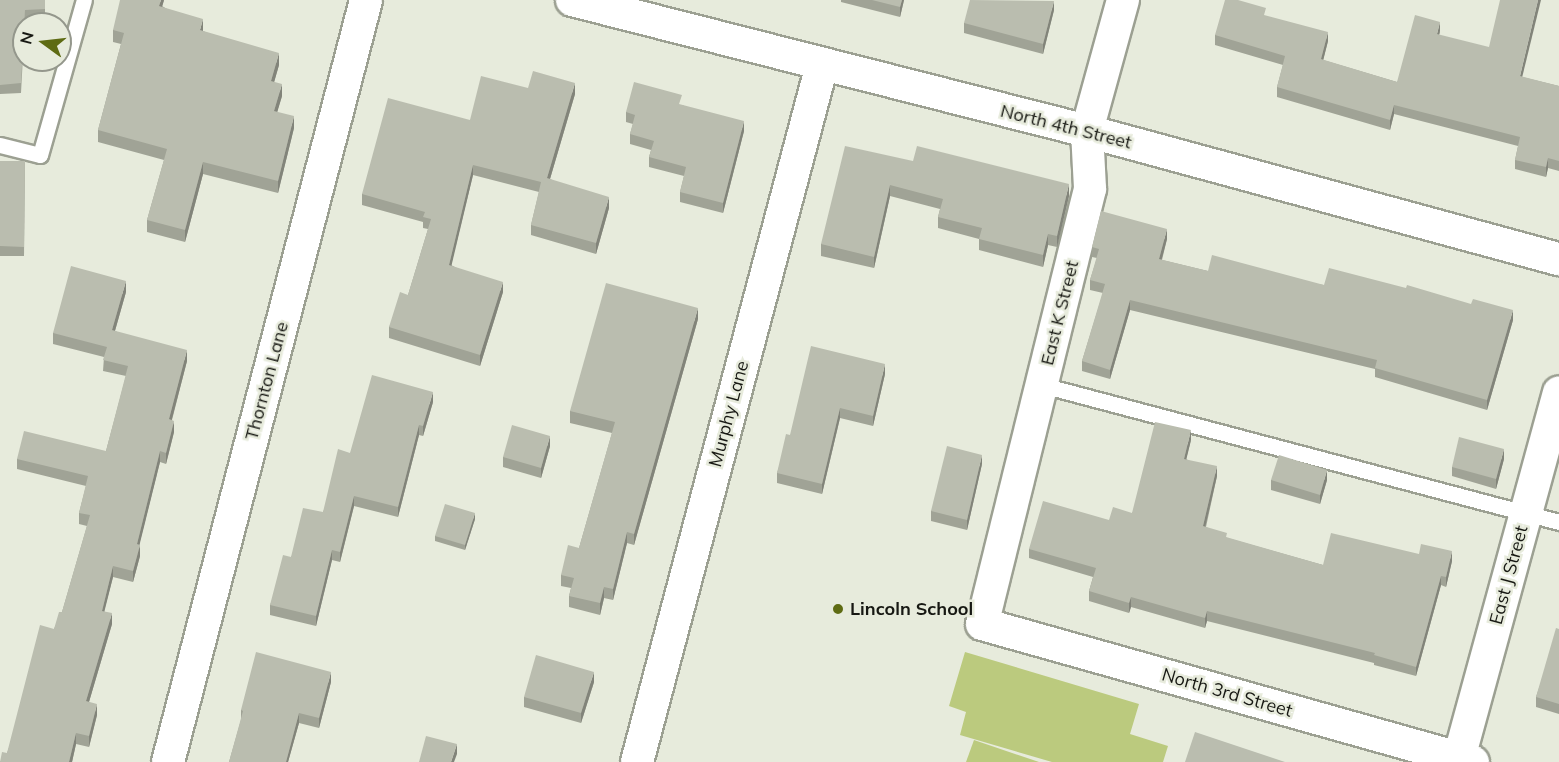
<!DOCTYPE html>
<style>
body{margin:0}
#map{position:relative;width:1559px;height:762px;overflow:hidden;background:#e7ebdc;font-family:Mulish,sans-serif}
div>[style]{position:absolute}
.green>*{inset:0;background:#bbca7e}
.roads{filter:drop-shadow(2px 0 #9ca092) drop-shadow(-2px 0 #9ca092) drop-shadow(0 2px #9ca092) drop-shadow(0 -2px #9ca092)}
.service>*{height:15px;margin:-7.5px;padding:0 7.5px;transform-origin:7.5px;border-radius:7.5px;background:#fff}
.minor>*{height:32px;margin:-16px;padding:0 16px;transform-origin:16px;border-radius:16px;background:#fff}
.wall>*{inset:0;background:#a0a396}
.shaded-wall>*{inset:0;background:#82847a}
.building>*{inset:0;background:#babdaf}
.dots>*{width:16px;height:16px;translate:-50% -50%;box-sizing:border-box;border:3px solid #e7ebdc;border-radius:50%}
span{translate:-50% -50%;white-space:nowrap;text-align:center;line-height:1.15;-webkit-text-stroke:5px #e7ebdc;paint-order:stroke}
.street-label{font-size:18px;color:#171813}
.poi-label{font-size:18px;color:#171813;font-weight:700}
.left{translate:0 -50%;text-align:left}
.north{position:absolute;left:12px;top:12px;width:60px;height:60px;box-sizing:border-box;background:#e7ebdc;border:2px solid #94978c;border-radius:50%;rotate:285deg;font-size:16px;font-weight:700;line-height:24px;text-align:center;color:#171813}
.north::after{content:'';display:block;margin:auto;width:21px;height:27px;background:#5e6b13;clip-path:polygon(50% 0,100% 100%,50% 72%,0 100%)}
</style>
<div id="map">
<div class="green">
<i style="clip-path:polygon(965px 652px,1139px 704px,1130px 734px,1168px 746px,1163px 762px,1052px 762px,960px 735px,966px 712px,949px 706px)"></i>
<i style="clip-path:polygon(974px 740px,1039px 762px,966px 762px)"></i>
</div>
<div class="roads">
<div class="service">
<i style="left:0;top:145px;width:41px;rotate:14deg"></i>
<i style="left:40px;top:155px;width:161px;rotate:-74.2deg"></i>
<i style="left:1042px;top:385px;width:535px;rotate:14.84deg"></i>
</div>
<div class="minor">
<i style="left:572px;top:0;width:531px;rotate:14.27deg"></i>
<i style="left:1087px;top:131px;width:489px;rotate:15.2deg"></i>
<i style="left:1123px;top:0;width:136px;rotate:105.4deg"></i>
<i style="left:1087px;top:131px;width:58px;rotate:87deg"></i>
<i style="left:1090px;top:189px;width:448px;rotate:103.9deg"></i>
<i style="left:982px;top:624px;width:510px;rotate:15.7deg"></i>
<i style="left:1459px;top:758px;width:379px;rotate:-74.7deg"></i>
<i style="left:168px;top:762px;width:787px;rotate:-75.43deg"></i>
<i style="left:637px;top:762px;width:721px;rotate:-75.14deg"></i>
</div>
</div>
<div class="wall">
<i style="clip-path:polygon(0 0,45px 0,45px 18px,25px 19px,21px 93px,0 94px)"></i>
<i style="clip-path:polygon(164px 0,162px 6px,203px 31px,279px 65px,274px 82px,282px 96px,277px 112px,294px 128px,278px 193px,203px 174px,185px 242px,147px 232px,147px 220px,164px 160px,98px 142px,98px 130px,121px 44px,113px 42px,113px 30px)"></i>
<i style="clip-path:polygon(841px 0,904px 0,900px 17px,841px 2px)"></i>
<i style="clip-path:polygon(1054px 10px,1043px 54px,964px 33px,964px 23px)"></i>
<i style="clip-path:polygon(1266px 16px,1328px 41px,1323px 60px,1397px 82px,1440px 31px,1439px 35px,1522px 77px,1559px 86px,1559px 171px,1548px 168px,1546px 177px,1515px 169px,1515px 160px,1518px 146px,1394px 114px,1390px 130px,1277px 97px,1277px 87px,1283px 65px,1215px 45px,1215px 35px)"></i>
<i style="clip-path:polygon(528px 88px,575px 94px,550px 179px,609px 208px,596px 254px,531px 235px,531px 225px,539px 192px,473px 175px,451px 265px,503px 292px,480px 366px,389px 338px,389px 327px,408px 295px,428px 229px,423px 228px,423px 222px,362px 205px,362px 194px,470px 120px)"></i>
<i style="clip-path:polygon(682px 105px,744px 131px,723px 213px,680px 202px,680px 192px,684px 176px,649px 167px,649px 157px,651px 150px,630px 144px,630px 134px,633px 124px,626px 122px,626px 112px)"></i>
<i style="clip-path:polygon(0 161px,25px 161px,24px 256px,0 256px)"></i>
<i style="clip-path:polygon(913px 161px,1069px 196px,1057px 247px,1048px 245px,1043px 267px,979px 250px,979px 239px,938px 228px,938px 217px,940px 209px,890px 196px,874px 268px,821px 256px,821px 244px)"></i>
<i style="clip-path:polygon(1167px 239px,1162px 260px,1208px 271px,1324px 285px,1513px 320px,1487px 410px,1375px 377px,1375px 369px,1130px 310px,1110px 379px,1082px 371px,1082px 361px,1103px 293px,1090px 290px,1090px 280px,1097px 258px,1092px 257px,1092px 247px)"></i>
<i style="clip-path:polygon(126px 292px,115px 331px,187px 361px,172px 420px,174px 432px,166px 464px,160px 462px,139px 545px,140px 556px,133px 582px,113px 577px,104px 611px,112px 624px,89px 702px,97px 715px,89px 747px,76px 744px,72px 762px,0 762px,7px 753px,54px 629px,62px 612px,87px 526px,79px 524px,79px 513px,86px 486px,17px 469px,17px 459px,106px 451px,126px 376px,103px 371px,104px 357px,53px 344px,53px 333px)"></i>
<i style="clip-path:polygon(698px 319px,634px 545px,627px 543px,613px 600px,604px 598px,600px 615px,569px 607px,569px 596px,571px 588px,561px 586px,561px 575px,579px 548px,612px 433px,570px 423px,570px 411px)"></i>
<i style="clip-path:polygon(885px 374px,873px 426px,840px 418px,822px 494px,777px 483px,777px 473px,790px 435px)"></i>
<i style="clip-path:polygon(433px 402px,423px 436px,419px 435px,398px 517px,354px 506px,340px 562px,332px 560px,316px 626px,270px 615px,270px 605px,291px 557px,323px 512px,350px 453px)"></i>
<i style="clip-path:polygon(1191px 440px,1186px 459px,1217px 476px,1206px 527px,1227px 538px,1323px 565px,1419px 554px,1452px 561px,1446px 587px,1441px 585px,1416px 676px,1374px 665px,1374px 663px,1207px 621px,1205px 628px,1131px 607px,1129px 613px,1089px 601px,1089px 591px,1093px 577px,1029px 558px,1029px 549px,1132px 513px)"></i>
<i style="clip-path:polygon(550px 446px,541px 478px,503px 467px,503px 457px)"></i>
<i style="clip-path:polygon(1504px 459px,1496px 489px,1452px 476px,1452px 467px)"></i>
<i style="clip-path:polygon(982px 464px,967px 530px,931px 521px,931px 511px)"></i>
<i style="clip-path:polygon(1271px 480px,1327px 480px,1320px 504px,1271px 490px)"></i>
<i style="clip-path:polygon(475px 519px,465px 550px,435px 541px,435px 536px)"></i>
<i style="clip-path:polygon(1559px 629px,1559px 714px,1536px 707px,1536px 697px)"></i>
<i style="clip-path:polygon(331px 682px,319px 728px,299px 723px,288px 762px,229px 762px,241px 720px,241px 710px)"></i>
<i style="clip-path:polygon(594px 682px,581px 723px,524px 707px,524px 697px)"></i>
</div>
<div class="shaded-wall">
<i style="clip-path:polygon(161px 0,164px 0,159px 18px,159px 6px)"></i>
<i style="clip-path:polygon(902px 0,904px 0,900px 17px,900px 7px)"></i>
<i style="clip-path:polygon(1538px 0,1541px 0,1520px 86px,1520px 76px)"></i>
<i style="clip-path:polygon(1054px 1px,1054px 10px,1043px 54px,1043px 44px)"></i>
<i style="clip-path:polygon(203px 19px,203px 31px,200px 42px,200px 30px)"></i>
<i style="clip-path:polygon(1440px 22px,1440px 31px,1437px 44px,1437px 34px)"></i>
<i style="clip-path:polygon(1328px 32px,1328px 41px,1321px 69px,1321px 59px)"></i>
<i style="clip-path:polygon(279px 53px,279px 65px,271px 93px,271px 81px)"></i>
<i style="clip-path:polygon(575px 83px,575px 94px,547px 189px,547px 178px)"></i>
<i style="clip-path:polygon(282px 84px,282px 96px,274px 123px,274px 111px)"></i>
<i style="clip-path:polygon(1394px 105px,1394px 114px,1390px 130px,1390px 120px)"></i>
<i style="clip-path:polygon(294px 116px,294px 128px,278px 193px,278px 181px)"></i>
<i style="clip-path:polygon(744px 121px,744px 131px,723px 213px,723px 203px)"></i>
<i style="clip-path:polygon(1548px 158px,1548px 168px,1546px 177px,1546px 167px)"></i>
<i style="clip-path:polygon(203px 162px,203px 174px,185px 242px,185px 230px)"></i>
<i style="clip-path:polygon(473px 165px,473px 175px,449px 276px,449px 265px)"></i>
<i style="clip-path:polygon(1069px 184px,1069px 196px,1057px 247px,1057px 236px)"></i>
<i style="clip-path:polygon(890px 185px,890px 196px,874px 268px,874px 257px)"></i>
<i style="clip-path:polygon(609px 197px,609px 208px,596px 254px,596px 243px)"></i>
<i style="clip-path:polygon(1167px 229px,1167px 239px,1159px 269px,1159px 259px)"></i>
<i style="clip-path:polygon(1048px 234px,1048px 245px,1043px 267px,1043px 255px)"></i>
<i style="clip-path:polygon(126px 281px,126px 292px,112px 341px,112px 330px)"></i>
<i style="clip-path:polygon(503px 282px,503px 292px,480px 366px,480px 355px)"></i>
<i style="clip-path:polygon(1130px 300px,1130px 310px,1110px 379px,1110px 370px)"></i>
<i style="clip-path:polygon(698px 308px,698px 319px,634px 545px,634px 534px)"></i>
<i style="clip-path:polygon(1513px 310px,1513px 320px,1487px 410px,1487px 400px)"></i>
<i style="clip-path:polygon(187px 350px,187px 361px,169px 430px,169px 419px)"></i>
<i style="clip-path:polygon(885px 364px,885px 374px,873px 426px,873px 416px)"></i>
<i style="clip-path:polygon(433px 392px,433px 402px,423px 436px,423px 426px)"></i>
<i style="clip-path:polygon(840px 408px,840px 418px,822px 494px,822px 484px)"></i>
<i style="clip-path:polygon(174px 421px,174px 432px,166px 464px,166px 453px)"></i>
<i style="clip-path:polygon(419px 425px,419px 435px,398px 517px,398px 507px)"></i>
<i style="clip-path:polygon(1191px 430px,1191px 440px,1184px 469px,1184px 459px)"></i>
<i style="clip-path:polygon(550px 436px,550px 446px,541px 478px,541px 468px)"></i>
<i style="clip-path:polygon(1504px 449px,1504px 459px,1496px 489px,1496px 479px)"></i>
<i style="clip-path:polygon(160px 451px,160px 462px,137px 555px,137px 544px)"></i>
<i style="clip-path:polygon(982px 455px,982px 464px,967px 530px,967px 520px)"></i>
<i style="clip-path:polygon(1217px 466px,1217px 476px,1203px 536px,1203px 526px)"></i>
<i style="clip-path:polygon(1327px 470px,1327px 480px,1320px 504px,1320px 495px)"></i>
<i style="clip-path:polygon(354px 496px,354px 506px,340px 562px,340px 552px)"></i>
<i style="clip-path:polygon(475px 513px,475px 519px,465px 550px,465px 545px)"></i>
<i style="clip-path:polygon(627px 532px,627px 543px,613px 600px,613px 589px)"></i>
<i style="clip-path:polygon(140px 545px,140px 556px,133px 582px,133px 571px)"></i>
<i style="clip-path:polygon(332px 550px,332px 560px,316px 626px,316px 616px)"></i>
<i style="clip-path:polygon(1452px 551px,1452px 561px,1446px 587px,1446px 577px)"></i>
<i style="clip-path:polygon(113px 566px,113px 577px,102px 621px,102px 611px)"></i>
<i style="clip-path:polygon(1441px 576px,1441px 585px,1416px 676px,1416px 667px)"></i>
<i style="clip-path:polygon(604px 587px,604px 598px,600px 615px,600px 603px)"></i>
<i style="clip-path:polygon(1131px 597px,1131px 607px,1129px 613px,1129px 603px)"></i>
<i style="clip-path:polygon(1207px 611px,1207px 621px,1205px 628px,1205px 618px)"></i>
<i style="clip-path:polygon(112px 613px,112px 624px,86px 712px,86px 701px)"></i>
<i style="clip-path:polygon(331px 672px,331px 682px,319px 728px,319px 718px)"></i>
<i style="clip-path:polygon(594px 672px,594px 682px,581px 723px,581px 713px)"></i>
<i style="clip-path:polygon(97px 704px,97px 715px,89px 747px,89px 736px)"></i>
<i style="clip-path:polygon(299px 713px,299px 723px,288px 762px,286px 762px)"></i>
<i style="clip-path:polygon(76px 733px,76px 744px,72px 762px,69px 762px)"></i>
<i style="clip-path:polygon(457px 744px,457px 754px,454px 762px,451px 762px)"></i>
</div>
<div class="building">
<i style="clip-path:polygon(0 0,45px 0,45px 9px,25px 10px,21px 83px,0 85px)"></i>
<i style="clip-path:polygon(120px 0,161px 0,159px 6px,203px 19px,200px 30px,279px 53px,271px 81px,282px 84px,274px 111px,294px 116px,278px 181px,203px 162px,185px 230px,147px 220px,167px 149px,98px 130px,124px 33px,113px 30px)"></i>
<i style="clip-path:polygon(872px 0,902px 0,900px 7px)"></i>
<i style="clip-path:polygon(970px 0,1054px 1px,1043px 44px,964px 23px)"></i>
<i style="clip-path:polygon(1225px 0,1238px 0,1266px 8px,1264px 15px,1328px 32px,1321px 59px,1397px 82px,1415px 15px,1440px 22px,1437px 34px,1489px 47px,1500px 0,1538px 0,1520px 76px,1559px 86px,1559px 161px,1548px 158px,1546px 167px,1515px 160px,1520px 137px,1394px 105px,1390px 120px,1277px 87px,1285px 56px,1215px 35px)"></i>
<i style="clip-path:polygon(533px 71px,575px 83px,547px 178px,609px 197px,596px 243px,531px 225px,541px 182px,473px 165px,449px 265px,503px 282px,480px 355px,389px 327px,400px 292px,408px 295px,431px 219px,423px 217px,425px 212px,362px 194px,388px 98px,470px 120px,481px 76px,528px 88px)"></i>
<i style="clip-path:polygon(634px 82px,682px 95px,679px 104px,744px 121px,723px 203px,680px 192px,686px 167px,649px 157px,654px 141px,630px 134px,635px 115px,626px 112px)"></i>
<i style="clip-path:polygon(845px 146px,913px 161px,917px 146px,1069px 184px,1057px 236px,1048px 234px,1043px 255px,979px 239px,982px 228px,938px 217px,943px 199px,890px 185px,874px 257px,821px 244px)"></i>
<i style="clip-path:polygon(0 161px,25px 161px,24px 247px,0 246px)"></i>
<i style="clip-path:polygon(1101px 211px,1167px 229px,1159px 259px,1208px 271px,1212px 255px,1324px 285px,1329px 268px,1406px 288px,1407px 285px,1471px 304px,1473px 299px,1513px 310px,1487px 400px,1375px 368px,1377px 360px,1130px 300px,1110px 370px,1082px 361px,1105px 284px,1090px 280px,1099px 249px,1092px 247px)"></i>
<i style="clip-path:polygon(71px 266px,126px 281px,112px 330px,187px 350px,169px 419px,174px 421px,166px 453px,160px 451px,137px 544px,140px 545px,133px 571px,113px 566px,102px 611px,112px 613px,86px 701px,97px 704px,89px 736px,76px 733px,69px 762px,0 762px,2px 752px,7px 753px,40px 625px,54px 629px,59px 612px,62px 612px,90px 515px,79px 513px,88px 476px,17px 459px,24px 431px,106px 451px,128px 366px,103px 360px,107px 347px,53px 333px)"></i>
<i style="clip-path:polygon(606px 283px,698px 308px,634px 534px,627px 532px,613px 589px,604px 587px,600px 603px,569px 596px,574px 578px,561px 575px,568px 545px,579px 548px,615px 422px,570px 411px)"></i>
<i style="clip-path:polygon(811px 346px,885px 364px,873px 416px,840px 408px,822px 484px,777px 473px,786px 434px,790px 435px)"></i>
<i style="clip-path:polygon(372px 375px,433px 392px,423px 426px,419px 425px,398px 507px,354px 496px,340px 552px,332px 550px,316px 616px,270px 605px,283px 555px,291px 557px,303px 508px,323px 512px,338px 449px,350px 453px)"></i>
<i style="clip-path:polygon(1155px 422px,1191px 430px,1184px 459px,1217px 466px,1203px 526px,1227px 533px,1226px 537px,1323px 565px,1331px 533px,1419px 554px,1421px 544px,1452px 551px,1446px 577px,1441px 576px,1416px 667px,1374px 655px,1375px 653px,1207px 611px,1205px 618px,1131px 597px,1129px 603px,1089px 591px,1096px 568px,1029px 549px,1043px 501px,1109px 520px,1113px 507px,1132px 513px)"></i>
<i style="clip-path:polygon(512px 425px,550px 436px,541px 468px,503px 457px)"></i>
<i style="clip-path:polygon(1459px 437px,1504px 449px,1496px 479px,1452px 467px)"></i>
<i style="clip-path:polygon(947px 446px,982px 455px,967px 520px,931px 511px)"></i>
<i style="clip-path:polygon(1279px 455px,1327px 470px,1320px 495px,1271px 480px)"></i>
<i style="clip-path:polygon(445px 504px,475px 513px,465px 545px,435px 536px)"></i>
<i style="clip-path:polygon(1556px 628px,1559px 629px,1559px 704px,1536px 697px)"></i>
<i style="clip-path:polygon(256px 652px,331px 672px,319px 718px,299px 713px,286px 762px,229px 762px,243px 711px,241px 710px)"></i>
<i style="clip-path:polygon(536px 655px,594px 672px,581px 713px,524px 697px)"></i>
<i style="clip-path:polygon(1195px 732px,1285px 762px,1185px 762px)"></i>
<i style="clip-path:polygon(426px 736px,457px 744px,451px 762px,419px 762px)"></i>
</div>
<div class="dots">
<i style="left:838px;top:609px;background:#5e6b13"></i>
</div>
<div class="street-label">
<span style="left:1066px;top:127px;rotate:14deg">North 4th Street</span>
<span style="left:1060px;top:313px;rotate:-76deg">East K Street</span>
<span style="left:267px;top:381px;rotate:-75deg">Thornton Lane</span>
<span style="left:729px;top:414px;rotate:-75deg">Murphy Lane</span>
<span style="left:1509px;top:575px;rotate:-75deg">East J Street</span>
<span style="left:1227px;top:693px;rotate:16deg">North 3rd Street</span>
</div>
<div class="poi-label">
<span class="left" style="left:850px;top:609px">Lincoln School</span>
</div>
<div class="north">N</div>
</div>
